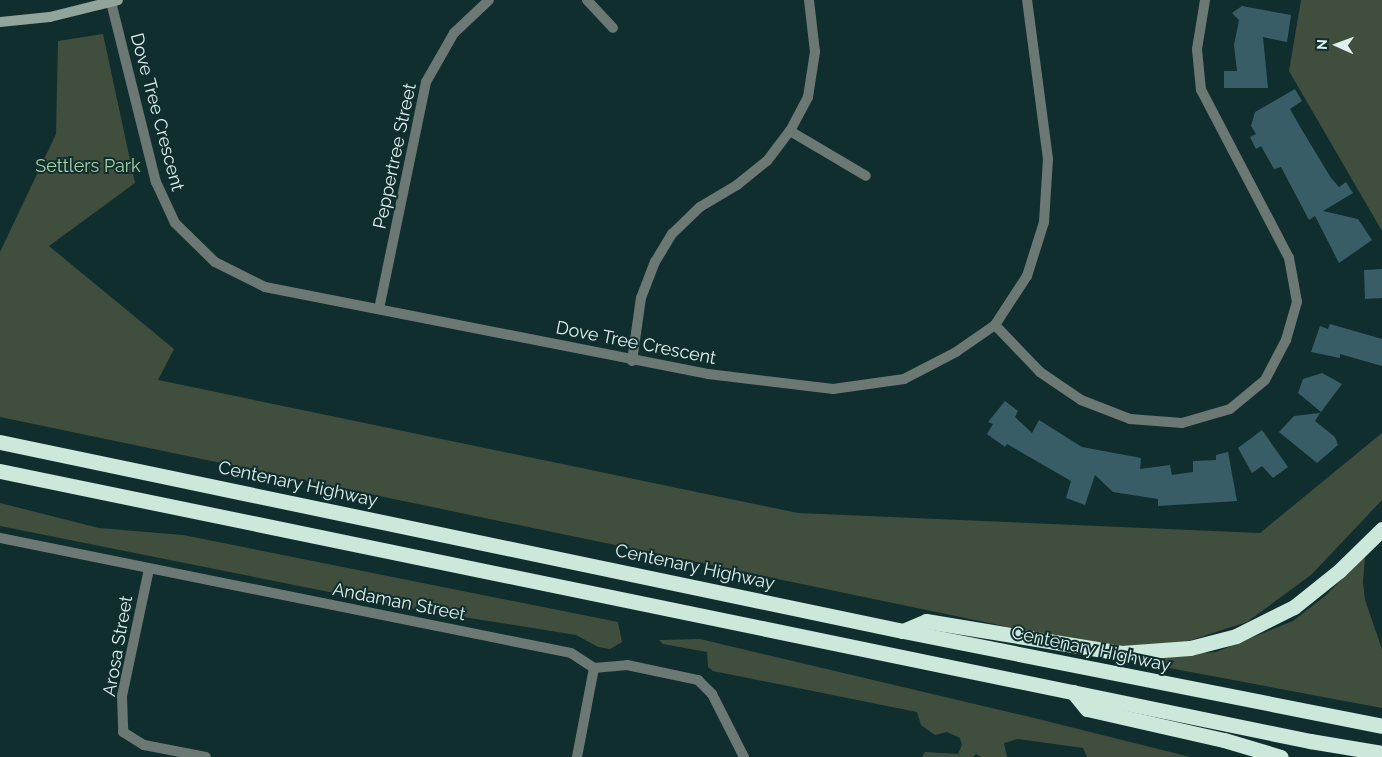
<!DOCTYPE html>
<style>
body{margin:0}
#map{position:relative;width:1382px;height:757px;overflow:hidden;background:#102e2d;font-family:Raleway,sans-serif}
div>[style]{position:absolute}
.green>*{inset:0;background:#404e3e}
.building>*{inset:0;background:#395d66}
.street>*{height:10px;margin:-5px;padding:0 5px;transform-origin:5px;border-radius:5px;background:#6c7873}
.secondary>*{height:10px;margin:-5px;padding:0 5px;transform-origin:5px;border-radius:5px;background:#92a59d}
.highway>*{height:15px;margin:-7.5px;padding:0 7.5px;transform-origin:7.5px;border-radius:7.5px;background:#cbe8db}
span{translate:-50% -50%;white-space:nowrap;text-align:center;line-height:1.15;-webkit-text-stroke:4px #102e2d;paint-order:stroke}
.street-label{font-size:18px;color:#dff0ef}
.park-label{font-size:18px;color:#acd3a7}
.north{position:absolute;left:1312px;top:20px;width:50px;height:50px;-webkit-text-stroke:4px #102e2d;paint-order:stroke;rotate:272deg;font-size:14px;font-weight:700;line-height:20px;text-align:center;color:#dff0ef}
.north::after{content:'';display:block;margin:auto;width:18px;height:22px;background:#dff0ef;clip-path:polygon(50% 0,100% 100%,50% 72%,0 100%)}
</style>
<div id="map">
<div class="green">
<i style="clip-path:polygon(1301px 0,1382px 0,1382px 231px,1289px 71px)"></i>
<i style="clip-path:polygon(103px 34px,135px 183px,49px 246px,174px 349px,158px 380px,798px 513px,1260px 533px,1382px 433px,1382px 500px,1311px 575px,1247px 622px,1185px 642px,1129px 647px,1071px 640px,0 417px,0 252px,56px 134px,58px 41px)"></i>
<i style="clip-path:polygon(0 503px,99px 528px,183px 535px,618px 622px,622px 642px,610px 649px,598px 647px,576px 635px,414px 609px,0 526px)"></i>
<i style="clip-path:polygon(1365px 556px,1363px 582px,1365px 600px,1382px 649px,1382px 708px,1137px 662px,1143px 657px,1216px 652px,1293px 621px,1325px 596px)"></i>
<i style="clip-path:polygon(700px 639px,1030px 717px,1190px 757px,1087px 757px,1083px 748px,1018px 739px,1004px 743px,1007px 757px,981px 757px,976px 754px,973px 757px,922px 757px,925px 752px,958px 754px,962px 745px,960px 738px,947px 732px,935px 735px,921px 725px,917px 712px,713px 671px,708px 667px,707px 652px,663px 644px,659px 640px)"></i>
</div>
<div class="building">
<i style="clip-path:polygon(1242px 6px,1291px 15px,1287px 42px,1263px 37px,1268px 88px,1224px 88px,1224px 71px,1237px 71px,1234px 45px,1239px 20px,1232px 13px)"></i>
<i style="clip-path:polygon(1295px 89px,1302px 101px,1290px 109px,1302px 130px,1331px 178px,1339px 187px,1346px 182px,1353px 193px,1323px 211px,1358px 219px,1372px 240px,1339px 263px,1315px 216px,1309px 220px,1281px 167px,1274px 169px,1261px 146px,1256px 149px,1250px 137px,1256px 134px,1251px 126px,1255px 112px)"></i>
<i style="clip-path:polygon(1382px 269px,1382px 298px,1365px 299px,1364px 270px)"></i>
<i style="clip-path:polygon(1330px 324px,1382px 339px,1382px 366px,1340px 354px,1340px 358px,1311px 352px,1320px 326px,1328px 329px)"></i>
<i style="clip-path:polygon(1322px 373px,1342px 384px,1321px 412px,1298px 393px,1303px 379px)"></i>
<i style="clip-path:polygon(1005px 401px,1018px 411px,1015px 417px,1032px 433px,1039px 420px,1082px 447px,1141px 458px,1140px 469px,1170px 465px,1172px 475px,1193px 472px,1193px 461px,1216px 460px,1216px 455px,1228px 452px,1237px 501px,1158px 506px,1158px 499px,1113px 492px,1095px 475px,1085px 505px,1066px 498px,1071px 481px,1007px 444px,1005px 447px,987px 434px,993px 424px,988px 422px)"></i>
<i style="clip-path:polygon(1320px 413px,1315px 421px,1335px 437px,1338px 445px,1317px 463px,1279px 432px,1294px 416px)"></i>
<i style="clip-path:polygon(1262px 430px,1288px 467px,1273px 478px,1262px 466px,1252px 473px,1238px 448px)"></i>
</div>
<div class="street">
<i style="left:587px;top:0;width:38px;rotate:47deg"></i>
<i style="left:111px;top:2px;width:186px;rotate:76deg"></i>
<i style="left:156px;top:182px;width:45px;rotate:65.1deg"></i>
<i style="left:175px;top:223px;width:56px;rotate:44.3deg"></i>
<i style="left:215px;top:262px;width:56px;rotate:26.6deg"></i>
<i style="left:265px;top:287px;width:451px;rotate:11.1deg"></i>
<i style="left:708px;top:374px;width:126px;rotate:6.8deg"></i>
<i style="left:833px;top:389px;width:72px;rotate:-8deg"></i>
<i style="left:904px;top:379px;width:59px;rotate:-27.4deg"></i>
<i style="left:956px;top:352px;width:47px;rotate:-34.7deg"></i>
<i style="left:995px;top:325px;width:59px;rotate:-56.9deg"></i>
<i style="left:1027px;top:276px;width:57px;rotate:-72.5deg"></i>
<i style="left:1044px;top:222px;width:63px;rotate:-86.4deg"></i>
<i style="left:1048px;top:159px;width:160px;rotate:-97.5deg"></i>
<i style="left:790px;top:131px;width:88px;rotate:30.6deg"></i>
<i style="left:379px;top:309px;width:232px;rotate:-78.3deg"></i>
<i style="left:426px;top:82px;width:56px;rotate:-60.3deg"></i>
<i style="left:454px;top:33px;width:48px;rotate:-43.3deg"></i>
<i style="left:995px;top:325px;width:65px;rotate:46.2deg"></i>
<i style="left:1040px;top:372px;width:50px;rotate:34.3deg"></i>
<i style="left:1081px;top:400px;width:53px;rotate:21.2deg"></i>
<i style="left:1130px;top:419px;width:52px;rotate:4.4deg"></i>
<i style="left:1182px;top:423px;width:50px;rotate:-16.3deg"></i>
<i style="left:1230px;top:409px;width:45px;rotate:-39.6deg"></i>
<i style="left:1265px;top:380px;width:45px;rotate:-62.3deg"></i>
<i style="left:1286px;top:340px;width:40px;rotate:-74deg"></i>
<i style="left:1297px;top:302px;width:45px;rotate:-100.3deg"></i>
<i style="left:1289px;top:258px;width:190px;rotate:-117.6deg"></i>
<i style="left:1201px;top:90px;width:41px;rotate:-95.6deg"></i>
<i style="left:1197px;top:49px;width:50px;rotate:-80.7deg"></i>
<i style="left:632px;top:361px;width:64px;rotate:-81.9deg"></i>
<i style="left:641px;top:298px;width:39px;rotate:-69deg"></i>
<i style="left:655px;top:262px;width:33px;rotate:-59deg"></i>
<i style="left:672px;top:234px;width:39px;rotate:-44deg"></i>
<i style="left:700px;top:207px;width:43px;rotate:-30.7deg"></i>
<i style="left:737px;top:185px;width:38px;rotate:-39deg"></i>
<i style="left:767px;top:161px;width:38px;rotate:-53deg"></i>
<i style="left:790px;top:131px;width:38px;rotate:-62deg"></i>
<i style="left:808px;top:97px;width:46px;rotate:-81.2deg"></i>
<i style="left:815px;top:52px;width:52px;rotate:-96.6deg"></i>
<i style="left:0;top:538px;width:582px;rotate:11.39deg"></i>
<i style="left:571px;top:653px;width:27px;rotate:33deg"></i>
<i style="left:594px;top:668px;width:33px;rotate:-5deg"></i>
<i style="left:627px;top:665px;width:73px;rotate:11.9deg"></i>
<i style="left:698px;top:680px;width:20px;rotate:45deg"></i>
<i style="left:712px;top:694px;width:71px;rotate:63.1deg"></i>
<i style="left:149px;top:569px;width:130px;rotate:102deg"></i>
<i style="left:122px;top:696px;width:36px;rotate:88deg"></i>
<i style="left:123px;top:732px;width:25px;rotate:32deg"></i>
<i style="left:144px;top:745px;width:63px;rotate:11deg"></i>
<i style="left:577px;top:757px;width:91px;rotate:-79.2deg"></i>
</div>
<div class="secondary">
<i style="left:0;top:22px;width:50px;rotate:-5.7deg"></i>
<i style="left:50px;top:17px;width:70px;rotate:-14deg"></i>
</div>
<div class="highway">
<i style="left:0;top:442px;width:923px;rotate:11.82deg"></i>
<i style="left:903px;top:631px;width:488px;rotate:11.2deg"></i>
<i style="left:0;top:471px;width:1338px;rotate:11.65deg"></i>
<i style="left:1310px;top:741px;width:73px;rotate:9.5deg"></i>
<i style="left:903px;top:631px;width:25px;rotate:-23deg"></i>
<i style="left:926px;top:621px;width:198px;rotate:9.3deg"></i>
<i style="left:1121px;top:653px;width:69px;rotate:-4.1deg"></i>
<i style="left:1190px;top:648px;width:48px;rotate:-14.6deg"></i>
<i style="left:1236px;top:636px;width:65px;rotate:-26.6deg"></i>
<i style="left:1294px;top:607px;width:58px;rotate:-38.7deg"></i>
<i style="left:1339px;top:571px;width:60px;rotate:-44.3deg"></i>
<i style="left:1073px;top:692px;width:22px;rotate:51deg"></i>
<i style="left:1087px;top:709px;width:140px;rotate:12.8deg"></i>
<i style="left:1224px;top:740px;width:59px;rotate:16.6deg"></i>
</div>
<div class="street-label">
<span style="left:157px;top:112px;rotate:75deg">Dove Tree Crescent</span>
<span style="left:395px;top:156px;rotate:-78deg">Peppertree Street</span>
<span style="left:636px;top:343px;rotate:11deg">Dove Tree Crescent</span>
<span style="left:298px;top:484px;rotate:12deg">Centenary Highway</span>
<span style="left:695px;top:567px;rotate:12deg">Centenary Highway</span>
<span style="left:399px;top:602px;rotate:11deg">Andaman Street</span>
<span style="left:118px;top:646px;rotate:-80deg">Arosa Street</span>
<span style="left:1091px;top:649px;rotate:12deg">Centenary Highway</span>
</div>
<div class="park-label">
<span style="left:88px;top:166px">Settlers Park</span>
</div>
<div class="north">N</div>
</div>
